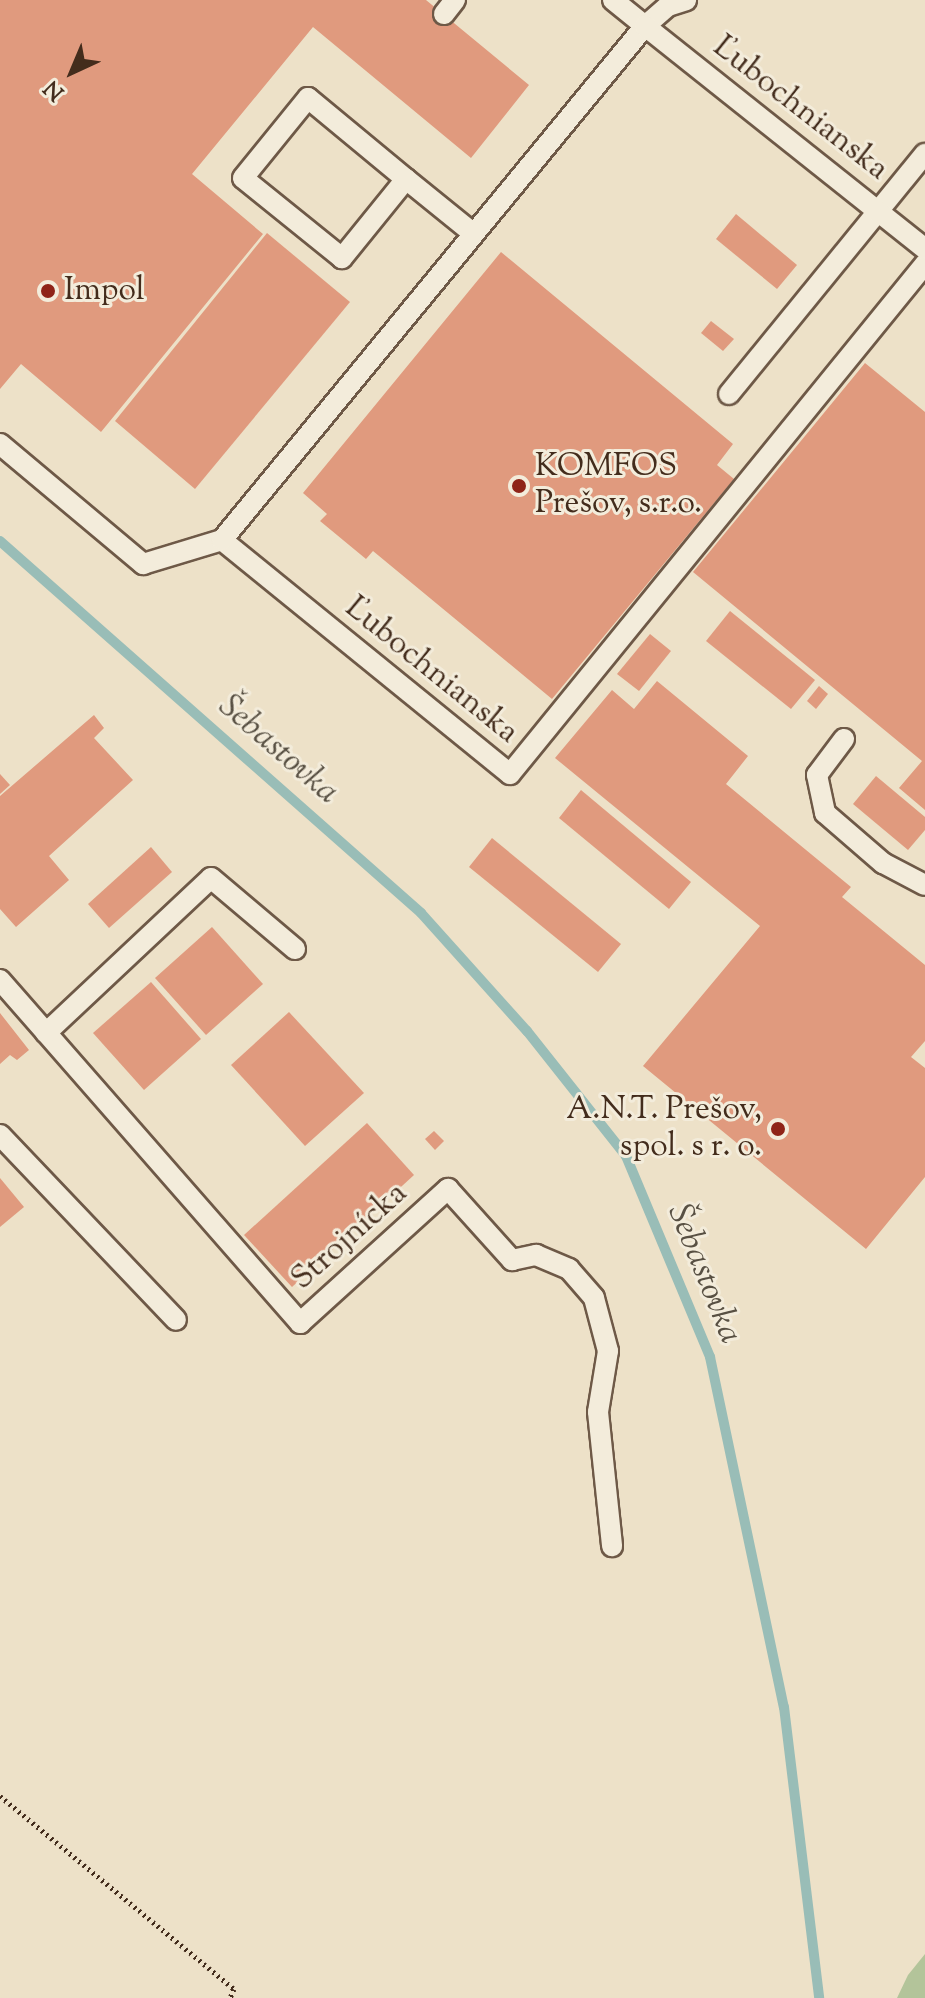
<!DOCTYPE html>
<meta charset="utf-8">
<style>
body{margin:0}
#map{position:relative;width:925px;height:1998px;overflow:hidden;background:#ede1c8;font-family:"Sorts Mill Goudy",serif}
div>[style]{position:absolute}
.green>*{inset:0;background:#b3c49a}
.stream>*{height:10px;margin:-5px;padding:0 5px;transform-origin:5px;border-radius:5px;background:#99bdb7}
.building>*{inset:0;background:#e09a7e}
.path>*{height:5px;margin-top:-2.5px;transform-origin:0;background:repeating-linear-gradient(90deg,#432c1c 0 2px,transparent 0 6px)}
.roads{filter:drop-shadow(2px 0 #6e5947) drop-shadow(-2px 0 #6e5947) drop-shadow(0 2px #6e5947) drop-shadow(0 -2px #6e5947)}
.service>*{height:20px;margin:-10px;padding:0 10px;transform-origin:10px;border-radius:10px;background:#f3ecdb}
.dots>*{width:22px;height:22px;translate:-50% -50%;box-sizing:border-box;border:4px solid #f3ecdb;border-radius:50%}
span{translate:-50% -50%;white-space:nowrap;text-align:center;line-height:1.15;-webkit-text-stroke:6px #f3ecdb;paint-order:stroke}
.street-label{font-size:32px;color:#432c1c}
.poi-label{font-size:32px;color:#432c1c}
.left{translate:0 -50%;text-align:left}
.right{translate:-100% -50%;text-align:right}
.water-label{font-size:34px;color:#585043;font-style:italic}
.north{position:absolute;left:32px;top:32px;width:80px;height:80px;-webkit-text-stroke:6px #f3ecdb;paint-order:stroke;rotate:224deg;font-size:22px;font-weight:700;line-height:32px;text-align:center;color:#432c1c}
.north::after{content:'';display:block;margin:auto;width:28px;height:36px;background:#432c1c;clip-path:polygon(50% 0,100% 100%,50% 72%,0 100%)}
</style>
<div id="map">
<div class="green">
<i style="clip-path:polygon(925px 1954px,925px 1998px,897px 1998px,908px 1975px)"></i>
</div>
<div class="stream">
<i style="left:0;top:541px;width:562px;rotate:41.46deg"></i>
<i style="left:421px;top:913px;width:159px;rotate:48.1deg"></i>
<i style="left:527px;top:1031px;width:159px;rotate:51.6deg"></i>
<i style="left:626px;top:1156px;width:218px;rotate:67.3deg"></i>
<i style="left:710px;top:1357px;width:358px;rotate:78.1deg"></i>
<i style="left:784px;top:1707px;width:293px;rotate:83.1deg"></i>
</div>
<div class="building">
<i style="clip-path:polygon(0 0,426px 0,529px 85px,471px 158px,313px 27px,192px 174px,263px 234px,101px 432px,21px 364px,0 389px)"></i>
<i style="clip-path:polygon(736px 214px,797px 265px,777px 289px,716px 239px)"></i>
<i style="clip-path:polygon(267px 233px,350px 302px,195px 489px,115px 421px)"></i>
<i style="clip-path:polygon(501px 252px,733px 444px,717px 465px,734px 479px,552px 699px,373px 551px,366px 559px,320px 521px,327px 514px,303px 493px)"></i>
<i style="clip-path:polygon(711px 321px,734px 339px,723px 351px,701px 333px)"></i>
<i style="clip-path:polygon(865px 363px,925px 412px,925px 810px,899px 788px,922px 761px,693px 572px)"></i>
<i style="clip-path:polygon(730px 611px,815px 680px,791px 709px,706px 641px)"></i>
<i style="clip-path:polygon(650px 634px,671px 651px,639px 691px,617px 674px)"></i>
<i style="clip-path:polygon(657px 681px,748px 756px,726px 784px,851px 887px,842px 897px,925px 965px,925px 1041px,911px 1057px,925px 1068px,925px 1177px,866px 1249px,643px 1066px,760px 926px,555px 758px,612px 690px,634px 709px)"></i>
<i style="clip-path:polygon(819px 686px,828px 694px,816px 709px,807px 701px)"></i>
<i style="clip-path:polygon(94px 715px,104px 728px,94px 738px,133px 780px,49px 856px,69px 880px,16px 927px,0 909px,0 796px)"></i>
<i style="clip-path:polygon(0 774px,10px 785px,0 794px)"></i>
<i style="clip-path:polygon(876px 776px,925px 817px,925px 830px,908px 850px,853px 804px)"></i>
<i style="clip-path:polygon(581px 790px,691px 882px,669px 909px,559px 818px)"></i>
<i style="clip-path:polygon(492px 838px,621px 944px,598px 972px,469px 867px)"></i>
<i style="clip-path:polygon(151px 847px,172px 872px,109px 928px,88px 904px)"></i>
<i style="clip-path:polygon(212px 927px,263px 984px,206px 1035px,155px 978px)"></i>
<i style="clip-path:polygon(151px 982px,201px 1039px,144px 1090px,93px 1033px)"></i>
<i style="clip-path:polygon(289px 1012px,364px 1093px,305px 1146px,231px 1065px)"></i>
<i style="clip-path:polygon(0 1013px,29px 1050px,17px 1060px,10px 1055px,0 1064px)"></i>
<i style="clip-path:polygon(367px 1123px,414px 1175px,292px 1287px,244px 1235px)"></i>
<i style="clip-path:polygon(434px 1131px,444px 1141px,435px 1150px,425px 1139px)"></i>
<i style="clip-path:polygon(0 1178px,24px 1207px,0 1227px)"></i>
</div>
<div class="path">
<i style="left:0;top:1796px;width:303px;rotate:39.5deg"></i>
<i style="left:234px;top:1989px;width:10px;rotate:114deg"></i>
</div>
<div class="roads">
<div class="service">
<i style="left:613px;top:0;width:41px;rotate:39.1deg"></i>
<i style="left:645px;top:26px;width:30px;rotate:-41deg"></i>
<i style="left:668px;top:6px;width:19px;rotate:-18deg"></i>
<i style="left:444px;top:14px;width:18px;rotate:-52deg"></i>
<i style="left:406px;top:179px;width:102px;rotate:129deg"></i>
<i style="left:342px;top:258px;width:127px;rotate:-141.1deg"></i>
<i style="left:243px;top:178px;width:103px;rotate:-50.9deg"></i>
<i style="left:308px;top:98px;width:127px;rotate:39.6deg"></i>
<i style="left:406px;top:179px;width:87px;rotate:39deg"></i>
<i style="left:729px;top:394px;width:310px;rotate:-50.8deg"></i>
<i style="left:0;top:444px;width:187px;rotate:40deg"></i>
<i style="left:143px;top:564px;width:83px;rotate:-16.9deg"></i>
<i style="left:222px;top:540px;width:371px;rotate:39.1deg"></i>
<i style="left:510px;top:774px;width:658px;rotate:-50.86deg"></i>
<i style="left:222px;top:540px;width:666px;rotate:-50.55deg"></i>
<i style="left:645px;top:26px;width:358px;rotate:38.5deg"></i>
<i style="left:844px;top:739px;width:45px;rotate:126.9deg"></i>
<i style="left:817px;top:775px;width:39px;rotate:78deg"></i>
<i style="left:825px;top:813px;width:77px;rotate:40.8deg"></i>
<i style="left:883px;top:863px;width:47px;rotate:27.6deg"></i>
<i style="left:0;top:980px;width:456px;rotate:48.8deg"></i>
<i style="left:300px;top:1323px;width:200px;rotate:-42.2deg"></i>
<i style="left:448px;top:1189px;width:96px;rotate:48deg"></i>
<i style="left:512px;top:1260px;width:25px;rotate:-12deg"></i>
<i style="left:536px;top:1255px;width:36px;rotate:23deg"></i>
<i style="left:569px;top:1269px;width:38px;rotate:49deg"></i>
<i style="left:594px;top:1298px;width:55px;rotate:75.2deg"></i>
<i style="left:608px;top:1351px;width:62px;rotate:99.3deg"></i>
<i style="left:598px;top:1412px;width:135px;rotate:84deg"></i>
<i style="left:46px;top:1033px;width:226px;rotate:-43.2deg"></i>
<i style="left:211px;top:878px;width:110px;rotate:40.2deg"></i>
<i style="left:0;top:1135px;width:255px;rotate:46.4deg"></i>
</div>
</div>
<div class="dots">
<i style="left:48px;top:291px;background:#8f2418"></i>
<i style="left:519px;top:486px;background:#8f2418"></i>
<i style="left:778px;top:1129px;background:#8f2418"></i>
</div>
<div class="street-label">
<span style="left:800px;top:109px;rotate:38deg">Ľubochnianska</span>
<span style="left:431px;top:671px;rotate:39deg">Ľubochnianska</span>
<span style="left:350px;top:1237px;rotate:-42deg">Strojnícka</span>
</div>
<div class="poi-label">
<span class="left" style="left:64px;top:291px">Impol</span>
<span class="left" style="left:535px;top:486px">KOMFOS<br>Prešov, s.r.o.</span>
<span class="right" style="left:762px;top:1129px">A.N.T. Prešov,<br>spol. s r. o.</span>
</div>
<div class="water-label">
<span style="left:278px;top:750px;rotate:41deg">Šebastovka</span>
<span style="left:704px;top:1274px;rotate:68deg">Šebastovka</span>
</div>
<div class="north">N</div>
</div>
